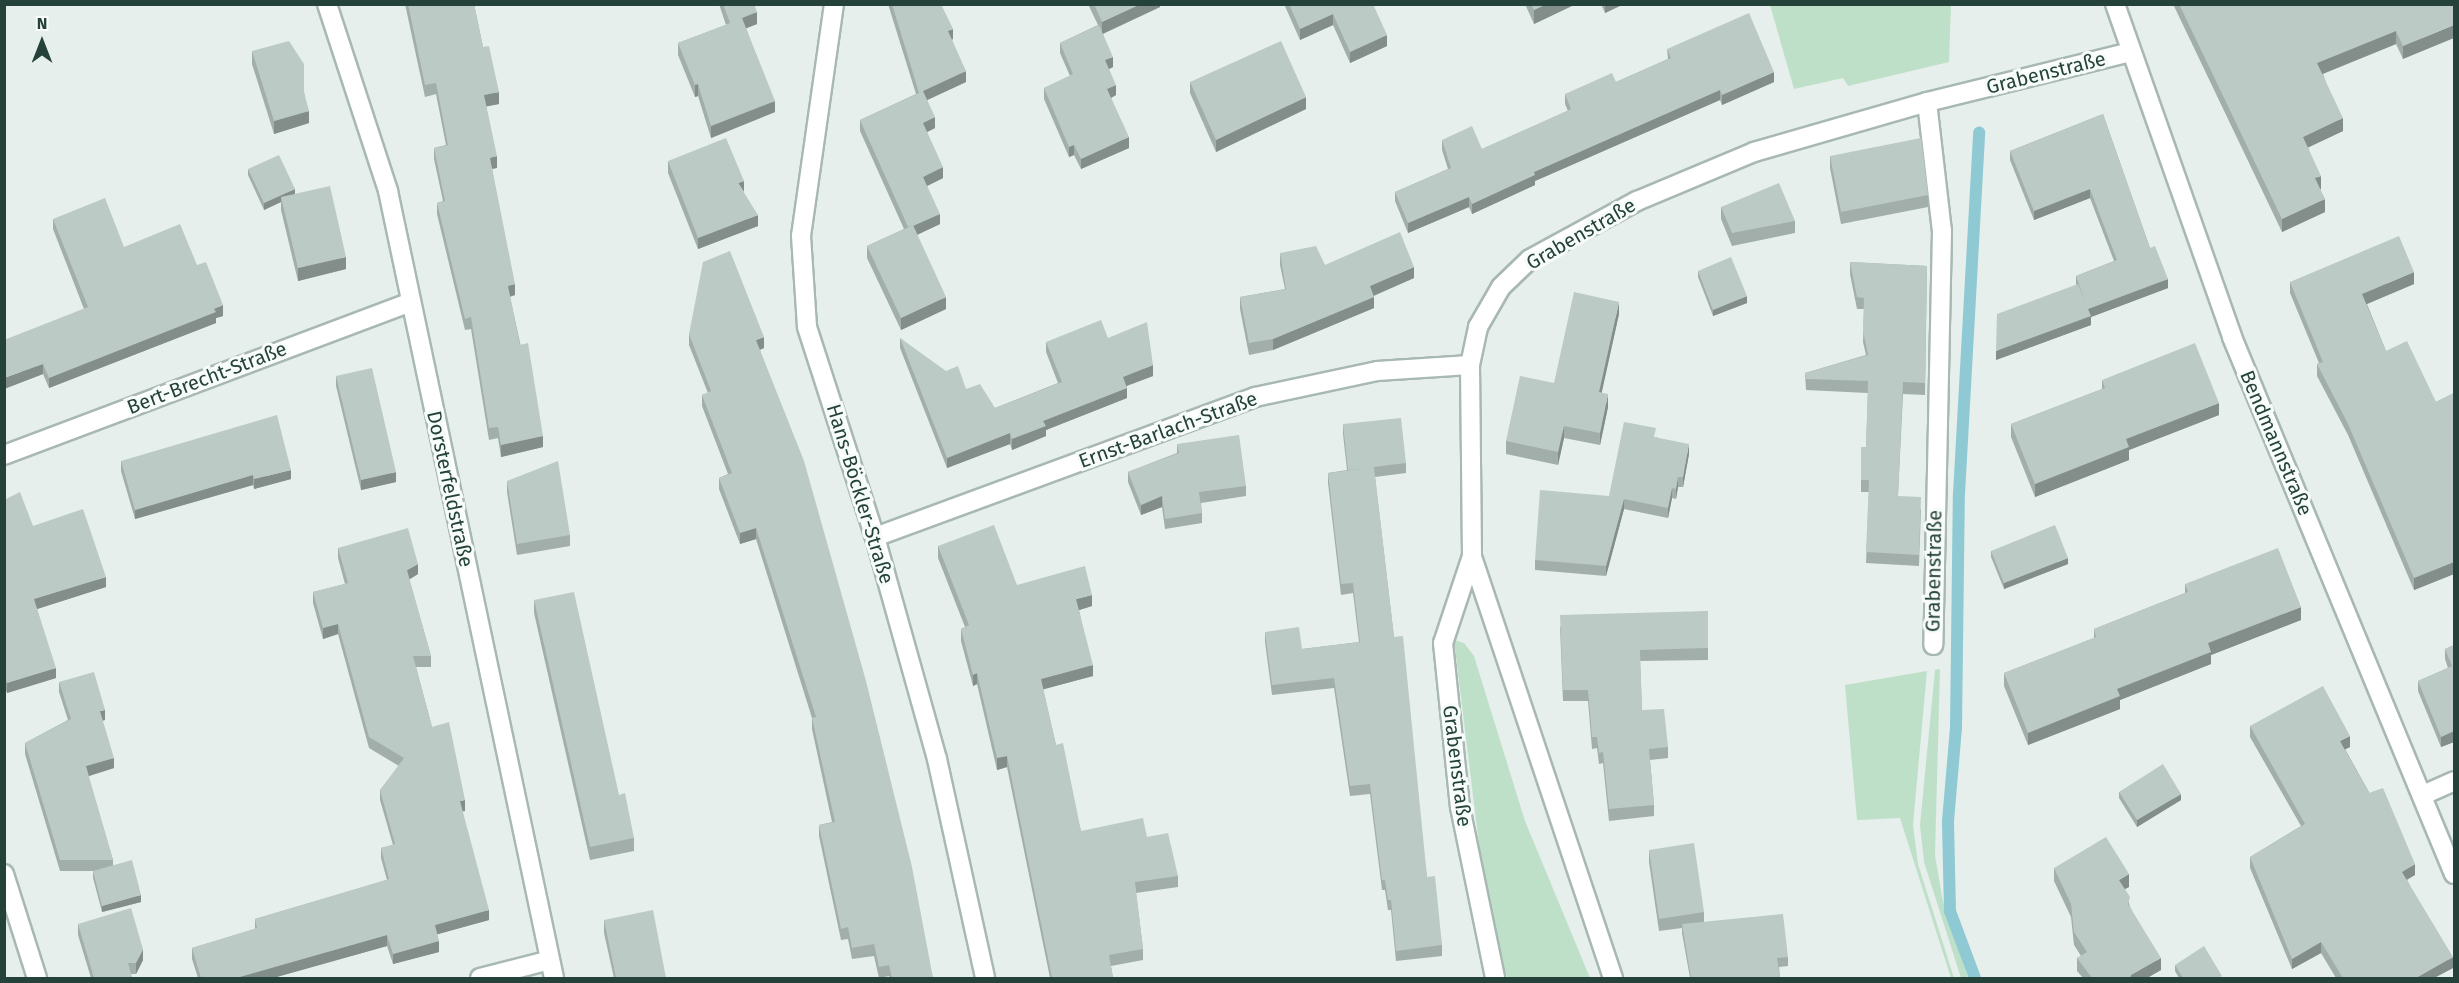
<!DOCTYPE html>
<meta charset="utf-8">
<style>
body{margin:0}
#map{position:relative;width:2459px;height:983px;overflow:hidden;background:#e6efeb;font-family:"Fira Sans",sans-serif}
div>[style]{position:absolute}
.green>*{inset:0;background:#bfe0c8}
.stream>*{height:12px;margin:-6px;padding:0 6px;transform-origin:6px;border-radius:6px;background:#8ec9d4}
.roads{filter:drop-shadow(2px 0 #a8b8b2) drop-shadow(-2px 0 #a8b8b2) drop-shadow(0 2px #a8b8b2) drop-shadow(0 -2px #a8b8b2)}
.minor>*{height:18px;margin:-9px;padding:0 9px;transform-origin:9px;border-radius:9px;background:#fff}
.wall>*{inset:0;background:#a1aea9}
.shaded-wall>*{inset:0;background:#838d89}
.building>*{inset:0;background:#bbcac4}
span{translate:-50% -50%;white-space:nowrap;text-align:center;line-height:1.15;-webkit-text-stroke:6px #f7fbf9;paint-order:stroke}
.street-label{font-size:20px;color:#24423a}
.frame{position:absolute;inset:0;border:6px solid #24423a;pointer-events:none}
.north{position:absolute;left:12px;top:12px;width:60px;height:60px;-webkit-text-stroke:4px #f7fbf9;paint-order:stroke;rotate:0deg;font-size:16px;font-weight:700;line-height:24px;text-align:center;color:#24423a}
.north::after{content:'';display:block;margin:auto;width:21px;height:27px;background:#24423a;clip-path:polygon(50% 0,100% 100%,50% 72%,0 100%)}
</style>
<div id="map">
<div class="green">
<i style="clip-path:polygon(1770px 5px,1951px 5px,1949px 62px,1848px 86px,1843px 78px,1794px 89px)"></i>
<i style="clip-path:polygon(1454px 640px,1464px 643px,1474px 656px,1525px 821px,1590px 978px,1507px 978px,1483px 877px)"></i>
<i style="clip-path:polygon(1940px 669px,1935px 855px,1943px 902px,1968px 978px,1961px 978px,1924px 862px,1920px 825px,1935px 670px)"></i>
<i style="clip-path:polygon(1927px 671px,1913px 825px,1918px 864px,1954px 978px,1951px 978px,1900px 818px,1857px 820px,1845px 685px)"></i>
</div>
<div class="stream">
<i style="left:1975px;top:978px;width:72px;rotate:-110.5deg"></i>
<i style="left:1950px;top:911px;width:90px;rotate:-91.3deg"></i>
<i style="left:1948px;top:821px;width:93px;rotate:-85.1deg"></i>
<i style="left:1956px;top:728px;width:234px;rotate:-89.3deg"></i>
<i style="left:1959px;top:494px;width:362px;rotate:-86.8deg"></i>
</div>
<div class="roads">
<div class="minor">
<i style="left:327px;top:4px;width:197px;rotate:71.9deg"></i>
<i style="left:388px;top:191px;width:804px;rotate:78.09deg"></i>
<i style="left:834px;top:4px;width:234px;rotate:98.1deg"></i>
<i style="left:801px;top:236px;width:91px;rotate:86.2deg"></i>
<i style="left:807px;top:327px;width:221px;rotate:72.1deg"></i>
<i style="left:875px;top:537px;width:230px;rotate:74.4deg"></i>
<i style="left:937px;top:759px;width:224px;rotate:77.6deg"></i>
<i style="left:2115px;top:4px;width:353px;rotate:70.6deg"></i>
<i style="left:2232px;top:337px;width:581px;rotate:67.54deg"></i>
<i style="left:1927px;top:102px;width:130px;rotate:83.4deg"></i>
<i style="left:1942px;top:231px;width:414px;rotate:91.2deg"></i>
<i style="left:4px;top:455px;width:434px;rotate:-20.6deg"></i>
<i style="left:875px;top:537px;width:405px;rotate:-20.2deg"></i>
<i style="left:1255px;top:397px;width:125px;rotate:-12deg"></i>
<i style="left:1377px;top:371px;width:93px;rotate:-3.7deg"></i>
<i style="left:1472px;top:556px;width:92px;rotate:108.4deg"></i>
<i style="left:1443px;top:643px;width:165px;rotate:84.1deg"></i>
<i style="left:1460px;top:807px;width:175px;rotate:78.4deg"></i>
<i style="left:2423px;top:795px;width:34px;rotate:-24deg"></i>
<i style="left:4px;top:874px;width:109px;rotate:72.4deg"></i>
<i style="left:480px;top:978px;width:72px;rotate:-14.4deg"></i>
<i style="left:1613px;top:978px;width:445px;rotate:-108.5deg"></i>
<i style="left:1472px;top:556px;width:191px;rotate:-90.6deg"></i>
<i style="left:1470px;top:365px;width:39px;rotate:-78deg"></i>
<i style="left:1478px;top:327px;width:46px;rotate:-60.1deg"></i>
<i style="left:1501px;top:287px;width:40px;rotate:-44deg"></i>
<i style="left:1530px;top:259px;width:122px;rotate:-28.5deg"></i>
<i style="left:1637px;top:201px;width:127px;rotate:-22.7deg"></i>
<i style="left:1754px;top:152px;width:180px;rotate:-16.1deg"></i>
<i style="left:1927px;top:102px;width:210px;rotate:-13.8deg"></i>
</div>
</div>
<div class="wall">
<i style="clip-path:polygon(405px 4px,474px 4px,483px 47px,499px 104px,486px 106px,497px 168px,492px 169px,515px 295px,510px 297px,543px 447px,501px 457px,498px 438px,489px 440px,471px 329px,465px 330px,437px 214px,437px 203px,443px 201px,434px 159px,434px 148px,446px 145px,436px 94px,425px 97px)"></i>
<i style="clip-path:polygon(719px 4px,754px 4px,757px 24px,746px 28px,775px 112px,711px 138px,698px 96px,695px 97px,678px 55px,678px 43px,726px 25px)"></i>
<i style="clip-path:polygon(888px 4px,941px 4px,953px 39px,952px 40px,966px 82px,927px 100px,935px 128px,927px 132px,943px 178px,927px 186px,940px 224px,917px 235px,946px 309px,901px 330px,867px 258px,867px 246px,904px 229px,860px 131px,860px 120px,916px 94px)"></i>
<i style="clip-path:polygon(1088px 4px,1160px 4px,1160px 7px,1103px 34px,1113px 67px,1109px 69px,1116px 95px,1111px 98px,1129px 148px,1081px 169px,1074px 155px,1069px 157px,1044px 99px,1044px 88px,1070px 76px,1060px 53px,1060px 43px,1098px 25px)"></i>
<i style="clip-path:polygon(1284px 4px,1373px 4px,1387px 46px,1350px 63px,1333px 25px,1300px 40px)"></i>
<i style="clip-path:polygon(1525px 4px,1576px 4px,1534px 24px)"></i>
<i style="clip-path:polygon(1601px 4px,1624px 4px,1605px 13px)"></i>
<i style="clip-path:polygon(2173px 4px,2454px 4px,2403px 59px,2396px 44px,2323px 74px,2343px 131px,2308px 147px,2321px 189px,2320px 189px,2325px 212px,2282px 232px)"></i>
<i style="clip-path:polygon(1667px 49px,1774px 82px,1722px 105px,1720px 100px,1535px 181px,1535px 185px,1472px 214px,1469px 207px,1408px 233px,1395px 201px,1395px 192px,1448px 169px,1442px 150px,1442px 140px,1482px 149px,1568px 111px,1565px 104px,1565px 94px,1616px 82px,1668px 59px)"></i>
<i style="clip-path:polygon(252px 51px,304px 92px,309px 123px,274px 134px,252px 64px)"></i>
<i style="clip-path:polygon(1190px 82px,1306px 109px,1216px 152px,1190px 93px)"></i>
<i style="clip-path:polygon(2103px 114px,2150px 248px,2168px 288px,2091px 317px,2091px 325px,1996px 360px,2076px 285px,2076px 276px,2114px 261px,2090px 198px,2034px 220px,2010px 160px,2010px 151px)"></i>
<i style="clip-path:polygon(1830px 156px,1928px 195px,1928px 207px,1841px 224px,1830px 168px)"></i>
<i style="clip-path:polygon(668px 161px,758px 226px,698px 249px,668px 173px)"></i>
<i style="clip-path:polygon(248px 169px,295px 194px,346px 269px,298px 281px,281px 210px,281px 202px,264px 210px,248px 175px)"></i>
<i style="clip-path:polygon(1721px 207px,1795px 221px,1795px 233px,1732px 246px,1721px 219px)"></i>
<i style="clip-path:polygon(53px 219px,124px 247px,197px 265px,223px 316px,216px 318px,216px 323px,49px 388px,43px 374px,4px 389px,84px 309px,53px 229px)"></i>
<i style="clip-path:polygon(1280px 253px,1325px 265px,1414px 278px,1374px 296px,1374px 308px,1273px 350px,1249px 355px,1240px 309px,1240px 297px,1285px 289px,1280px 265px)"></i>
<i style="clip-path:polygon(1850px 262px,1927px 266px,1925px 395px,1903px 394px,1898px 496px,1921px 509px,1919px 566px,1866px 563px,1869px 492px,1861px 492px,1861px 447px,1866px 447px,1868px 393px,1806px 390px,1805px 373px,1866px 355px,1863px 342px,1864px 309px,1857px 309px,1850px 274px)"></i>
<i style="clip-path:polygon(1698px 271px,1747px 303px,1713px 316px,1698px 277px)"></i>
<i style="clip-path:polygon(2290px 282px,2414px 284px,2367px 304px,2386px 351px,2436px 402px,2454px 393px,2454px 574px,2414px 590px,2348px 435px,2317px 376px,2317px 364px,2319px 363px,2290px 293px)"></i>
<i style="clip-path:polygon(1619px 314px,1601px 393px,1608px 407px,1600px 445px,1564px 438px,1558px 465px,1506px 454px,1506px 441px,1554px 383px)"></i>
<i style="clip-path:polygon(689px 334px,764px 348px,760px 350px,933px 978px,890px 978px,889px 976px,879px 978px,874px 956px,852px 959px,848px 939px,841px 940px,819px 836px,819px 825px,832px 822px,812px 729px,812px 718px,756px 539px,740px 544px,719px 489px,719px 478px,728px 474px,702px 406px,702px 395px,708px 393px,689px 345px)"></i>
<i style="clip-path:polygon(900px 338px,966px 389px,995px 408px,1058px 383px,1046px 352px,1046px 342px,1108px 338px,1153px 376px,1127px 386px,1127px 398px,1046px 430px,1046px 436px,1012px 450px,1010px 444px,947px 468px,900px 348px)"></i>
<i style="clip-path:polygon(336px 376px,396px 482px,361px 490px,336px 386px)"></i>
<i style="clip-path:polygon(2102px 380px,2219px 415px,2129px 450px,2129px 460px,2035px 497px,2011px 437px,2011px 424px,2102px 389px)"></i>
<i style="clip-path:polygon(1343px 424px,1406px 463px,1406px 473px,1375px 477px,1394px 637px,1427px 877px,1442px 945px,1442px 956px,1396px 961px,1391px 910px,1388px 910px,1385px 890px,1382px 890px,1370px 794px,1350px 796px,1334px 688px,1272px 695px,1265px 642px,1265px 632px,1302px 649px,1359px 642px,1353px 593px,1341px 595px,1328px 483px,1328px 473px,1347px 470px,1343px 434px)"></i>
<i style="clip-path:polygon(1656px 437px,1689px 454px,1683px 487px,1678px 487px,1676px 499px,1672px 498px,1668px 518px,1624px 509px,1606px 576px,1535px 570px,1535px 560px,1609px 496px)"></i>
<i style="clip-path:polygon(1177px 444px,1246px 486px,1246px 496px,1201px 503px,1202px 513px,1202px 523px,1165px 529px,1162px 507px,1141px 515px,1128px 482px,1128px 472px,1177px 453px)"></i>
<i style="clip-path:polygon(121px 461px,291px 479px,254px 489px,253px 485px,135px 519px,121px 471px)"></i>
<i style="clip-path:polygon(507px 481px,570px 535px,570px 546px,517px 555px,507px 492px)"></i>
<i style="clip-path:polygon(4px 500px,33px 526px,106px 587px,37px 609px,56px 678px,7px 693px,4px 686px)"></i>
<i style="clip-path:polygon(938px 546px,1017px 585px,1092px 606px,1079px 610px,1093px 676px,1043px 689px,1056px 745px,1081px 831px,1147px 837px,1178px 876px,1178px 887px,1136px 893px,1143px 949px,1143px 960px,1111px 966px,1113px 978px,1050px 978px,1007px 767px,997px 770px,977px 684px,973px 686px,961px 641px,961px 629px,965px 627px,938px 558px)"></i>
<i style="clip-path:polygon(338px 548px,418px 574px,409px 579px,431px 656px,431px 667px,416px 667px,432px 727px,465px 811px,462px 811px,489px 920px,437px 934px,439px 952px,393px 964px,387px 946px,273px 978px,198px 978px,192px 959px,192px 948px,255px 929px,255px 919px,387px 880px,381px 858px,381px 848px,393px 845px,380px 800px,380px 790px,399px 766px,369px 748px,338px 634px,323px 639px,313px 603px,313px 592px,345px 584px,338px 558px)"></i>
<i style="clip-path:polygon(1991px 551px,2068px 564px,2004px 589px,1991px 557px)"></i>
<i style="clip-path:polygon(2185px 584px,2301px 620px,2211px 655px,2211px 664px,2120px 700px,2120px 709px,2028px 745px,2004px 686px,2004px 673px,2094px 638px,2094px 629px,2185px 593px)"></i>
<i style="clip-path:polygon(534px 600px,634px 838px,634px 851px,590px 860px,534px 613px)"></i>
<i style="clip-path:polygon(1708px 611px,1708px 660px,1640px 661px,1642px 710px,1668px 747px,1668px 758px,1650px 760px,1654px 805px,1654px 816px,1609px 821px,1603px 763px,1599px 764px,1597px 748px,1592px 749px,1588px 701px,1563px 701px,1560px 627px)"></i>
<i style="clip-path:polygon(2454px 645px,2454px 742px,2441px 747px,2418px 691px,2418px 681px,2448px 668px,2445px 659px,2445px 649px)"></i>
<i style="clip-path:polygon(59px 682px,105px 720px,102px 721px,114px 768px,88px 776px,113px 860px,113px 866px,141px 902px,102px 912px,93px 878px,93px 871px,96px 871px,60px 871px,25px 754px,25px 743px,68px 720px,59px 692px)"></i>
<i style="clip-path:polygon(2250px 726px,2350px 747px,2345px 749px,2415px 875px,2407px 880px,2453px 968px,2434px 978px,2336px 978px,2321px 953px,2292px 969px,2250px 868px,2250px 857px,2301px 826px,2250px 737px)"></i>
<i style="clip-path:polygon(2119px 792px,2181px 800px,2137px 827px,2119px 798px)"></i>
<i style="clip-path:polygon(1649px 850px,1704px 912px,1704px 922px,1788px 957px,1788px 966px,1779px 967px,1780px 978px,1690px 978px,1682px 933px,1682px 928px,1659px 931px,1649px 862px)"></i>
<i style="clip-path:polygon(2054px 868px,2129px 887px,2125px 889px,2130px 907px,2161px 970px,2147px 978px,2083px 978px,2077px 971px,2077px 958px,2081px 956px,2074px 945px,2071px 917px,2054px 881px)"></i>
<i style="clip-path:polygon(604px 920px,666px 978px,614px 978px,604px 933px)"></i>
<i style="clip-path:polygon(78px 924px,143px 960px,136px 974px,131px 974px,132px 978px,91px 978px,78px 935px)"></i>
<i style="clip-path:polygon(2175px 965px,2222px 978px,2179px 978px,2175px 971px)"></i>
</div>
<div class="shaded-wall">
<i style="clip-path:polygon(1141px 4px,1160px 4px,1160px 7px,1102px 34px,1102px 22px)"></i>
<i style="clip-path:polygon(1547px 4px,1576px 4px,1534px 24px,1534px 10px)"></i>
<i style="clip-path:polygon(1605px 4px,1624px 4px,1605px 13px)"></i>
<i style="clip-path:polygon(757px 12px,757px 24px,742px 30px,742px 18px)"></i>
<i style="clip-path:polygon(1333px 14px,1333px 25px,1300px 40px,1300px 29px)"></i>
<i style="clip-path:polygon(2454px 25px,2454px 38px,2403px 59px,2403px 46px)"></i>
<i style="clip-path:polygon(953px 29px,953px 39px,948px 41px,948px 31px)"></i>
<i style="clip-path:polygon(2396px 31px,2396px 44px,2317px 76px,2317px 63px)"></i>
<i style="clip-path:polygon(1387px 35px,1387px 46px,1350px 63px,1350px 52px)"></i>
<i style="clip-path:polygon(1113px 57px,1113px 67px,1105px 71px,1105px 60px)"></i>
<i style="clip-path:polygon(966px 71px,966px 82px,923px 102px,923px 91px)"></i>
<i style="clip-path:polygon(1774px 72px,1774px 82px,1722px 105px,1722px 95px)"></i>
<i style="clip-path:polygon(698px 84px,698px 96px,695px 97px,695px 85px)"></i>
<i style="clip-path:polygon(1116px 85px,1116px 95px,1107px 100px,1107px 89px)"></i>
<i style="clip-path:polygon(1720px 90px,1720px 100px,1535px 181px,1535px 185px,1472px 214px,1472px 204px,1534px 172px)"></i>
<i style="clip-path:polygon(499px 92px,499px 104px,484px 107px,484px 95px)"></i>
<i style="clip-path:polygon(1306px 97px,1306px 109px,1216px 152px,1216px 140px)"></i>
<i style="clip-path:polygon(775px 101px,775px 112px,711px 138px,711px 126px)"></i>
<i style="clip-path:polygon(309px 111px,309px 123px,274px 134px,274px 121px)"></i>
<i style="clip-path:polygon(935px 117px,935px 128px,923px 134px,923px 123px)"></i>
<i style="clip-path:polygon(2343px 118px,2343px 131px,2303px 150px,2303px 137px)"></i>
<i style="clip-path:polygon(1129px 137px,1129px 148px,1081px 169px,1081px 159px)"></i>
<i style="clip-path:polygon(1074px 145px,1074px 155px,1069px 157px,1069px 147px)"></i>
<i style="clip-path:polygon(497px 156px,497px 168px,490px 169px,490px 158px)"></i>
<i style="clip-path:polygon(943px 167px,943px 178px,923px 188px,923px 177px)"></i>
<i style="clip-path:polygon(2321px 176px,2321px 189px,2315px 191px,2315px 178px)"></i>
<i style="clip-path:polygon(744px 181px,744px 192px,738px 183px)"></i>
<i style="clip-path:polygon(295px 189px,295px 196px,281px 197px,281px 202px,264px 210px,264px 203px)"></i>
<i style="clip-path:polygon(2090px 189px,2090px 198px,2034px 220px,2034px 211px)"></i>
<i style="clip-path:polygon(1469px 197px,1469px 207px,1408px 233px,1408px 223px)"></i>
<i style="clip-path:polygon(2325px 199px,2325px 212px,2282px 232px,2282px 219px)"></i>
<i style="clip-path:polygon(940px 214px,940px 224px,908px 239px,908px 228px)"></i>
<i style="clip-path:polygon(758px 215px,758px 226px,698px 249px,698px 238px)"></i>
<i style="clip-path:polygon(346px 257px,346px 269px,298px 281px,298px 268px)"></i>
<i style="clip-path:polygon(1414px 267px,1414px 278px,1370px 297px,1370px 286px)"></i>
<i style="clip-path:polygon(2414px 272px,2414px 284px,2362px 306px,2362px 294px)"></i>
<i style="clip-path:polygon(2168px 279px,2168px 288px,2091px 317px,2091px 325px,1996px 360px,1996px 351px,2088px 309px)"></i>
<i style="clip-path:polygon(515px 284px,515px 295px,508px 297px,508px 286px)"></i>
<i style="clip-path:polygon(1747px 296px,1747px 303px,1713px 316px,1713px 310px)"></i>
<i style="clip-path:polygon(946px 297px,946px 309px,901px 330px,901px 318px)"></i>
<i style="clip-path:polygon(1374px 297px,1374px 308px,1273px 350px,1273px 339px)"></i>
<i style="clip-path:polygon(1619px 302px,1619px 314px,1599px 405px,1599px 392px)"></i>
<i style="clip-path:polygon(223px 305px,223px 316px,216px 318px,216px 323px,49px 388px,49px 378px)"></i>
<i style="clip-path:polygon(764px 337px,764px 348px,756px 351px,756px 340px)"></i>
<i style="clip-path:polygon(43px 364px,43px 374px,4px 389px,4px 378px)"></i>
<i style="clip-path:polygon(1153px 365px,1153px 376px,1123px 387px,1123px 377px)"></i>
<i style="clip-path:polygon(1127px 388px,1127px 398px,1046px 430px,1046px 436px,1012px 450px,1012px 439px,1043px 421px)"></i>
<i style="clip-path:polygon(1608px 394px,1608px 407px,1600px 445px,1600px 433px)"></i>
<i style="clip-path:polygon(2219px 403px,2219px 415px,2129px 450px,2129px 460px,2035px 497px,2035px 484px,2126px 439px)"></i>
<i style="clip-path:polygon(1564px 426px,1564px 438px,1558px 465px,1558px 452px)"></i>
<i style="clip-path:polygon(1010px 433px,1010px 444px,947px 468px,947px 458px)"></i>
<i style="clip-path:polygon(543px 436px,543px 447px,501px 457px,501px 445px)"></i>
<i style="clip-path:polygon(1689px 444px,1689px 454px,1683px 487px,1683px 477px)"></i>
<i style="clip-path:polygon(291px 470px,291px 479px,254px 489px,254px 479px)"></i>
<i style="clip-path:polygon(396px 472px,396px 482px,361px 490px,361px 480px)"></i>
<i style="clip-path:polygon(253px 475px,253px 485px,135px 519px,135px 510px)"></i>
<i style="clip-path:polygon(1678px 477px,1678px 487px,1676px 499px,1676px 489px)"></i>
<i style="clip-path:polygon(1672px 488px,1672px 498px,1668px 518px,1668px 508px)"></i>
<i style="clip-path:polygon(1162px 496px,1162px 507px,1141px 515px,1141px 505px)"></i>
<i style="clip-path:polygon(1624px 499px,1624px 509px,1606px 576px,1606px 566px)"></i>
<i style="clip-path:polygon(756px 528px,756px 539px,740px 544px,740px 533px)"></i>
<i style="clip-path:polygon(2068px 558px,2068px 564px,2004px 589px,2004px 583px)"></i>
<i style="clip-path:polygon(2454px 562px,2454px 574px,2414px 590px,2414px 578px)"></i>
<i style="clip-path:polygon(418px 564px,418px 574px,407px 581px,407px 570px)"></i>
<i style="clip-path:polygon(106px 577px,106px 587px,34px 610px,34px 599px)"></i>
<i style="clip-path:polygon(1092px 595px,1092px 606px,1076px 611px,1076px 599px)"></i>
<i style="clip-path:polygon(2301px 607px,2301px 620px,2211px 655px,2211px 664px,2120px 700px,2120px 709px,2028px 745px,2028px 733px,2208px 643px)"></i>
<i style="clip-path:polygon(338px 624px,338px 634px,323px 639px,323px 628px)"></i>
<i style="clip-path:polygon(1093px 665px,1093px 676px,1041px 690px,1041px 679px)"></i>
<i style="clip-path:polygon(56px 668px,56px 678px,7px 693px,7px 683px)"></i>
<i style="clip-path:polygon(977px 673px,977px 684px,973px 686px,973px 675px)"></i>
<i style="clip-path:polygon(105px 710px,105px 720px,100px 721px,100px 711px)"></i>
<i style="clip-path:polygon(2454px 731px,2454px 742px,2441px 747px,2441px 737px)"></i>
<i style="clip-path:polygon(2350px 736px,2350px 747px,2340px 752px,2340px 741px)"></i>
<i style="clip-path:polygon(1007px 756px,1007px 767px,997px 770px,997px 758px)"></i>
<i style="clip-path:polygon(114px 758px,114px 768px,86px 777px,86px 766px)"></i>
<i style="clip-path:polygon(2181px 794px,2181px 800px,2137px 827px,2137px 820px)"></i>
<i style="clip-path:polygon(465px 800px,465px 811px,460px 812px,460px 801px)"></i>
<i style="clip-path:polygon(2415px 864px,2415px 875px,2402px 882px,2402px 872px)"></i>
<i style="clip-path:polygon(2129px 874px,2129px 887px,2119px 892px,2119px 880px)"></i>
<i style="clip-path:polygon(141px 895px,141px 902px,102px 912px,102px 906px)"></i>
<i style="clip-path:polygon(489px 910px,489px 920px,435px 935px,435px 925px)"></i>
<i style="clip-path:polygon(387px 935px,387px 946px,273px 978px,236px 978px)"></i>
<i style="clip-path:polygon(439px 941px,439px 952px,393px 964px,393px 954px)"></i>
<i style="clip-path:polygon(2321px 942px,2321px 953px,2292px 969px,2292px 959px)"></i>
<i style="clip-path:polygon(143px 949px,143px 960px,136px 974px,136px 963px)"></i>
<i style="clip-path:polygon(2453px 957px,2453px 968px,2434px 978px,2416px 978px)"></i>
<i style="clip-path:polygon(2161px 958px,2161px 970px,2147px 978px,2130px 978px,2131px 975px)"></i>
</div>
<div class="building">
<i style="clip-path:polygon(408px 4px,474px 4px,483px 47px,489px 46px,499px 92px,484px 95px,497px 156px,490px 158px,515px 284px,508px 286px,520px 345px,528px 343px,543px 436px,501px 445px,498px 427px,489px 428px,471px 317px,465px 319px,437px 203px,445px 201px,434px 148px,448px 145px,436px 83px,425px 85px)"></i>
<i style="clip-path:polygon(723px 4px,754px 4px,757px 12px,742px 18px,775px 101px,711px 126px,698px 84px,695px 85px,678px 43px,730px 23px)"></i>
<i style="clip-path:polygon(892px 4px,941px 4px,953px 29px,948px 31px,966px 71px,923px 91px,935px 117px,923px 123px,943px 167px,923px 177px,940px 214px,913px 226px,913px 225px,908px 227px,860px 120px,919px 93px)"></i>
<i style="clip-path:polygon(1094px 4px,1141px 4px,1102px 22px)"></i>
<i style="clip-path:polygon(1289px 4px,1373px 4px,1387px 35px,1350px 52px,1333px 14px,1300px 29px)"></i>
<i style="clip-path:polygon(1531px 4px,1547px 4px,1534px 10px)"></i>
<i style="clip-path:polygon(2179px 4px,2454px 4px,2454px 25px,2403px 46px,2396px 31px,2317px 63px,2343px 118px,2303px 137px,2321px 176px,2315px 178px,2325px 199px,2282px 219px)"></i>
<i style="clip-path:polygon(1749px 13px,1774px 72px,1722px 95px,1720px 90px,1534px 172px,1535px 175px,1472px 204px,1469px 197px,1408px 223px,1395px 192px,1451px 168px,1442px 140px,1472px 126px,1482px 149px,1571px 109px,1565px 94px,1612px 73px,1616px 82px,1671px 58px,1667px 49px)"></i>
<i style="clip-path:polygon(1099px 25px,1113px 57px,1105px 60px,1116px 85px,1107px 89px,1129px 137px,1081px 159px,1074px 145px,1069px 147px,1044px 88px,1073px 74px,1060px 43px)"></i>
<i style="clip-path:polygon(289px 41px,304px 64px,304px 92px,309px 111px,274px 121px,252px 51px)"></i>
<i style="clip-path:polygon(1281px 41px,1306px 97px,1216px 140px,1190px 82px)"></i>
<i style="clip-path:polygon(2103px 114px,2150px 248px,2155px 246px,2168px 279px,2088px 309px,2091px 316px,1996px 351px,1997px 314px,2078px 284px,2085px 301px,2076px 276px,2117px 260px,2090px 189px,2034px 211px,2010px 151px)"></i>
<i style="clip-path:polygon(726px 138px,744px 181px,738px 183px,758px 215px,698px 238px,668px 161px)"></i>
<i style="clip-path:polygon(1921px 138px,1928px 195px,1841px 212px,1830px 156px)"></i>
<i style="clip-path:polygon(279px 155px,295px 189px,264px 203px,248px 169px)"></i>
<i style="clip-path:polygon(1779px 183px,1795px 221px,1732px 233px,1721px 207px)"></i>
<i style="clip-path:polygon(330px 186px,346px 257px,298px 268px,281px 197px)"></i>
<i style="clip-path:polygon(105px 198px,124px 247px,180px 224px,197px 265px,206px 262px,223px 305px,214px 309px,216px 312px,49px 378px,43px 364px,4px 378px,4px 340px,88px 307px,53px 219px)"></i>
<i style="clip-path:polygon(913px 225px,946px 297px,901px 318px,867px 246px)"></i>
<i style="clip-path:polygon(1400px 232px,1414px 267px,1370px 286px,1374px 297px,1273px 339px,1249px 343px,1240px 297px,1286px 289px,1280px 253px,1316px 246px,1325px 265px)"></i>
<i style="clip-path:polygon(2399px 236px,2414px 272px,2362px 294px,2386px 351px,2407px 341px,2436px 402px,2454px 393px,2454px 537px,2453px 537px,2454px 540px,2454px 562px,2414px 578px,2348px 424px,2317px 364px,2323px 362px,2290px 282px)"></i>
<i style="clip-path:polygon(730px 251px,764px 337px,756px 340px,804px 461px,866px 681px,912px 867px,933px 978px,892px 978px,889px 965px,879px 967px,874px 944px,852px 948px,848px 927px,841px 929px,819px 825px,835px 822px,812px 718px,816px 717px,756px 528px,740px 533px,719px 478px,732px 473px,702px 395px,711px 391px,689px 334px,703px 262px)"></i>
<i style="clip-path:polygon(1731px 257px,1747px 296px,1713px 310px,1698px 271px)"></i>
<i style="clip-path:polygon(1850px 262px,1927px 266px,1925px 383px,1903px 382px,1898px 496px,1921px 497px,1919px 555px,1866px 552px,1869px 480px,1861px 480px,1861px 447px,1866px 447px,1868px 381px,1806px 379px,1805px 373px,1868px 355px,1863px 330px,1864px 298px,1857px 297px)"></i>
<i style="clip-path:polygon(1574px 292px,1619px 302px,1599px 392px,1608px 394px,1600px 433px,1564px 426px,1558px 452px,1506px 441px,1520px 376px,1554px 383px)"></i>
<i style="clip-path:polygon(1101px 320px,1108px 338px,1147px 322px,1153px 365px,1123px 377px,1127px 388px,1043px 421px,1046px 426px,1012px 439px,1010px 433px,947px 458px,900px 338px,946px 371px,958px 366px,966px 389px,980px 384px,995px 408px,1062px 382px,1046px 342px)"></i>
<i style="clip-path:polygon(2195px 343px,2219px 403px,2126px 439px,2129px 447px,2035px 484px,2011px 424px,2105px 388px,2102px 380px)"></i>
<i style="clip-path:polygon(372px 368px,396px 472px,361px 480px,336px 376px)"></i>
<i style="clip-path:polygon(277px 415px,291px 470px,254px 479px,253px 475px,135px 510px,121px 461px)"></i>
<i style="clip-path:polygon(1401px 418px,1406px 463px,1374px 467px,1394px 637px,1403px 636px,1427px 877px,1435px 876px,1442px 945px,1396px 951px,1391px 900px,1388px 900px,1385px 880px,1382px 880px,1370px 784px,1350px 786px,1334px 678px,1272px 685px,1265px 632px,1299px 627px,1302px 649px,1360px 642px,1353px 583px,1341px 584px,1328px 473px,1367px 468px,1348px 470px,1343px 424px)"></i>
<i style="clip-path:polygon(1624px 422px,1656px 428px,1654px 437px,1689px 444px,1683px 477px,1678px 477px,1676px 489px,1672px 488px,1668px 508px,1624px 499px,1606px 566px,1535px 560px,1540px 490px,1609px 496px)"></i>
<i style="clip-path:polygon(1239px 435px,1246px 486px,1199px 492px,1202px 513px,1165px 519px,1162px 496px,1141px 505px,1128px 472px,1179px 453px,1177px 444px)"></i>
<i style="clip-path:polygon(558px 461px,570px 535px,517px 544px,507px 481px)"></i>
<i style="clip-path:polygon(20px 492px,33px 526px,83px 509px,106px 577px,34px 599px,56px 668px,7px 683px,4px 675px,4px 500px)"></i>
<i style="clip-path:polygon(994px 525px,1017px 585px,1085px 566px,1092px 595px,1076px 599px,1093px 665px,1041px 679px,1056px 745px,1063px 743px,1081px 831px,1143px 818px,1147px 837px,1168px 833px,1178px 876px,1135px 882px,1143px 949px,1109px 955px,1113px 978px,1052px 978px,1007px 756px,997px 758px,977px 673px,973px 675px,961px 629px,969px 625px,938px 546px)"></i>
<i style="clip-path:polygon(2055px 525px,2068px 558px,2004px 583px,1991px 551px)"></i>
<i style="clip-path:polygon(408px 528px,418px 564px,407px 570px,431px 656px,413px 656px,432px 727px,449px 722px,465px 800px,460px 801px,489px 910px,435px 925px,439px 941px,393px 954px,387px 935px,236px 978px,201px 978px,192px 948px,257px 928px,255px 919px,389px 879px,381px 848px,395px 844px,380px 790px,404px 758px,369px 737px,338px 624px,323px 628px,313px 592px,348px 583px,338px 548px)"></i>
<i style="clip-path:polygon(2278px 548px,2301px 607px,2208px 643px,2211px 652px,2117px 689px,2120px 696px,2028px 733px,2004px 673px,2096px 637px,2094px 629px,2188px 592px,2185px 584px)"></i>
<i style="clip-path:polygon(574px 592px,619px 795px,625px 793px,634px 838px,590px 847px,534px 600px)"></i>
<i style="clip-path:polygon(1708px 611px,1708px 648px,1640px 650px,1642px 710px,1664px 709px,1668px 747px,1649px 749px,1654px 805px,1609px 809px,1603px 752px,1599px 753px,1597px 737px,1592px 737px,1588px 690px,1563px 690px,1560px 615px)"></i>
<i style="clip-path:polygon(2454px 645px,2454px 731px,2441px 737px,2418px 681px,2452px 666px,2445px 649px)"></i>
<i style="clip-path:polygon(94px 672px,105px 710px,100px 711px,114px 758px,86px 766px,113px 860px,60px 860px,25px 743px,71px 719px,59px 682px)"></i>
<i style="clip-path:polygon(2323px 686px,2350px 736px,2340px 741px,2369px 793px,2383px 788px,2415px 864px,2402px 872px,2453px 957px,2416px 978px,2343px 978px,2321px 942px,2292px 959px,2250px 857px,2305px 824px,2250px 726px)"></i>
<i style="clip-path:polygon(2163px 764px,2181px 794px,2137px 820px,2119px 792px)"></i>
<i style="clip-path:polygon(2106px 837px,2129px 874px,2119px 880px,2130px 897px,2128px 904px,2161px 958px,2131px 975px,2130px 978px,2092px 978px,2077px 958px,2087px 952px,2074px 932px,2071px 904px,2054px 868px)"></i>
<i style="clip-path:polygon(1694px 843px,1704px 912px,1659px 919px,1649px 850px)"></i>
<i style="clip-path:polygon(132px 860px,141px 895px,102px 906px,93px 871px)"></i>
<i style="clip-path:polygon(131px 908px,143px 949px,136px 963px,128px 963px,132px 978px,94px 978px,78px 924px)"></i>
<i style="clip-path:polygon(653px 910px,666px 978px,616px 978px,604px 920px)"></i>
<i style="clip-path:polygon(1783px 914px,1788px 957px,1777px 958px,1780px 978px,1691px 978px,1682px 924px)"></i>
<i style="clip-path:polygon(2204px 946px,2222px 976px,2217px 978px,2183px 978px,2175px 965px)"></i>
</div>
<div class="street-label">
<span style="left:2046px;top:73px;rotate:-14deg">Grabenstraße</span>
<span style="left:1581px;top:234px;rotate:-30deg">Grabenstraße</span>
<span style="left:207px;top:378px;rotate:-21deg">Bert-Brecht-Straße</span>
<span style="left:1168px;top:430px;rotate:-20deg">Ernst-Barlach-Straße</span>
<span style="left:2276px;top:443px;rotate:67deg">Bendmannstraße</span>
<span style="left:450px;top:489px;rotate:78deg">Dorsterfeldstraße</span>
<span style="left:860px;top:494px;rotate:73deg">Hans-Böckler-Straße</span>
<span style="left:1934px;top:571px;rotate:-89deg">Grabenstraße</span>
<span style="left:1457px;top:766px;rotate:83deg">Grabenstraße</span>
</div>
<div class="frame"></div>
<div class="north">N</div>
</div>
